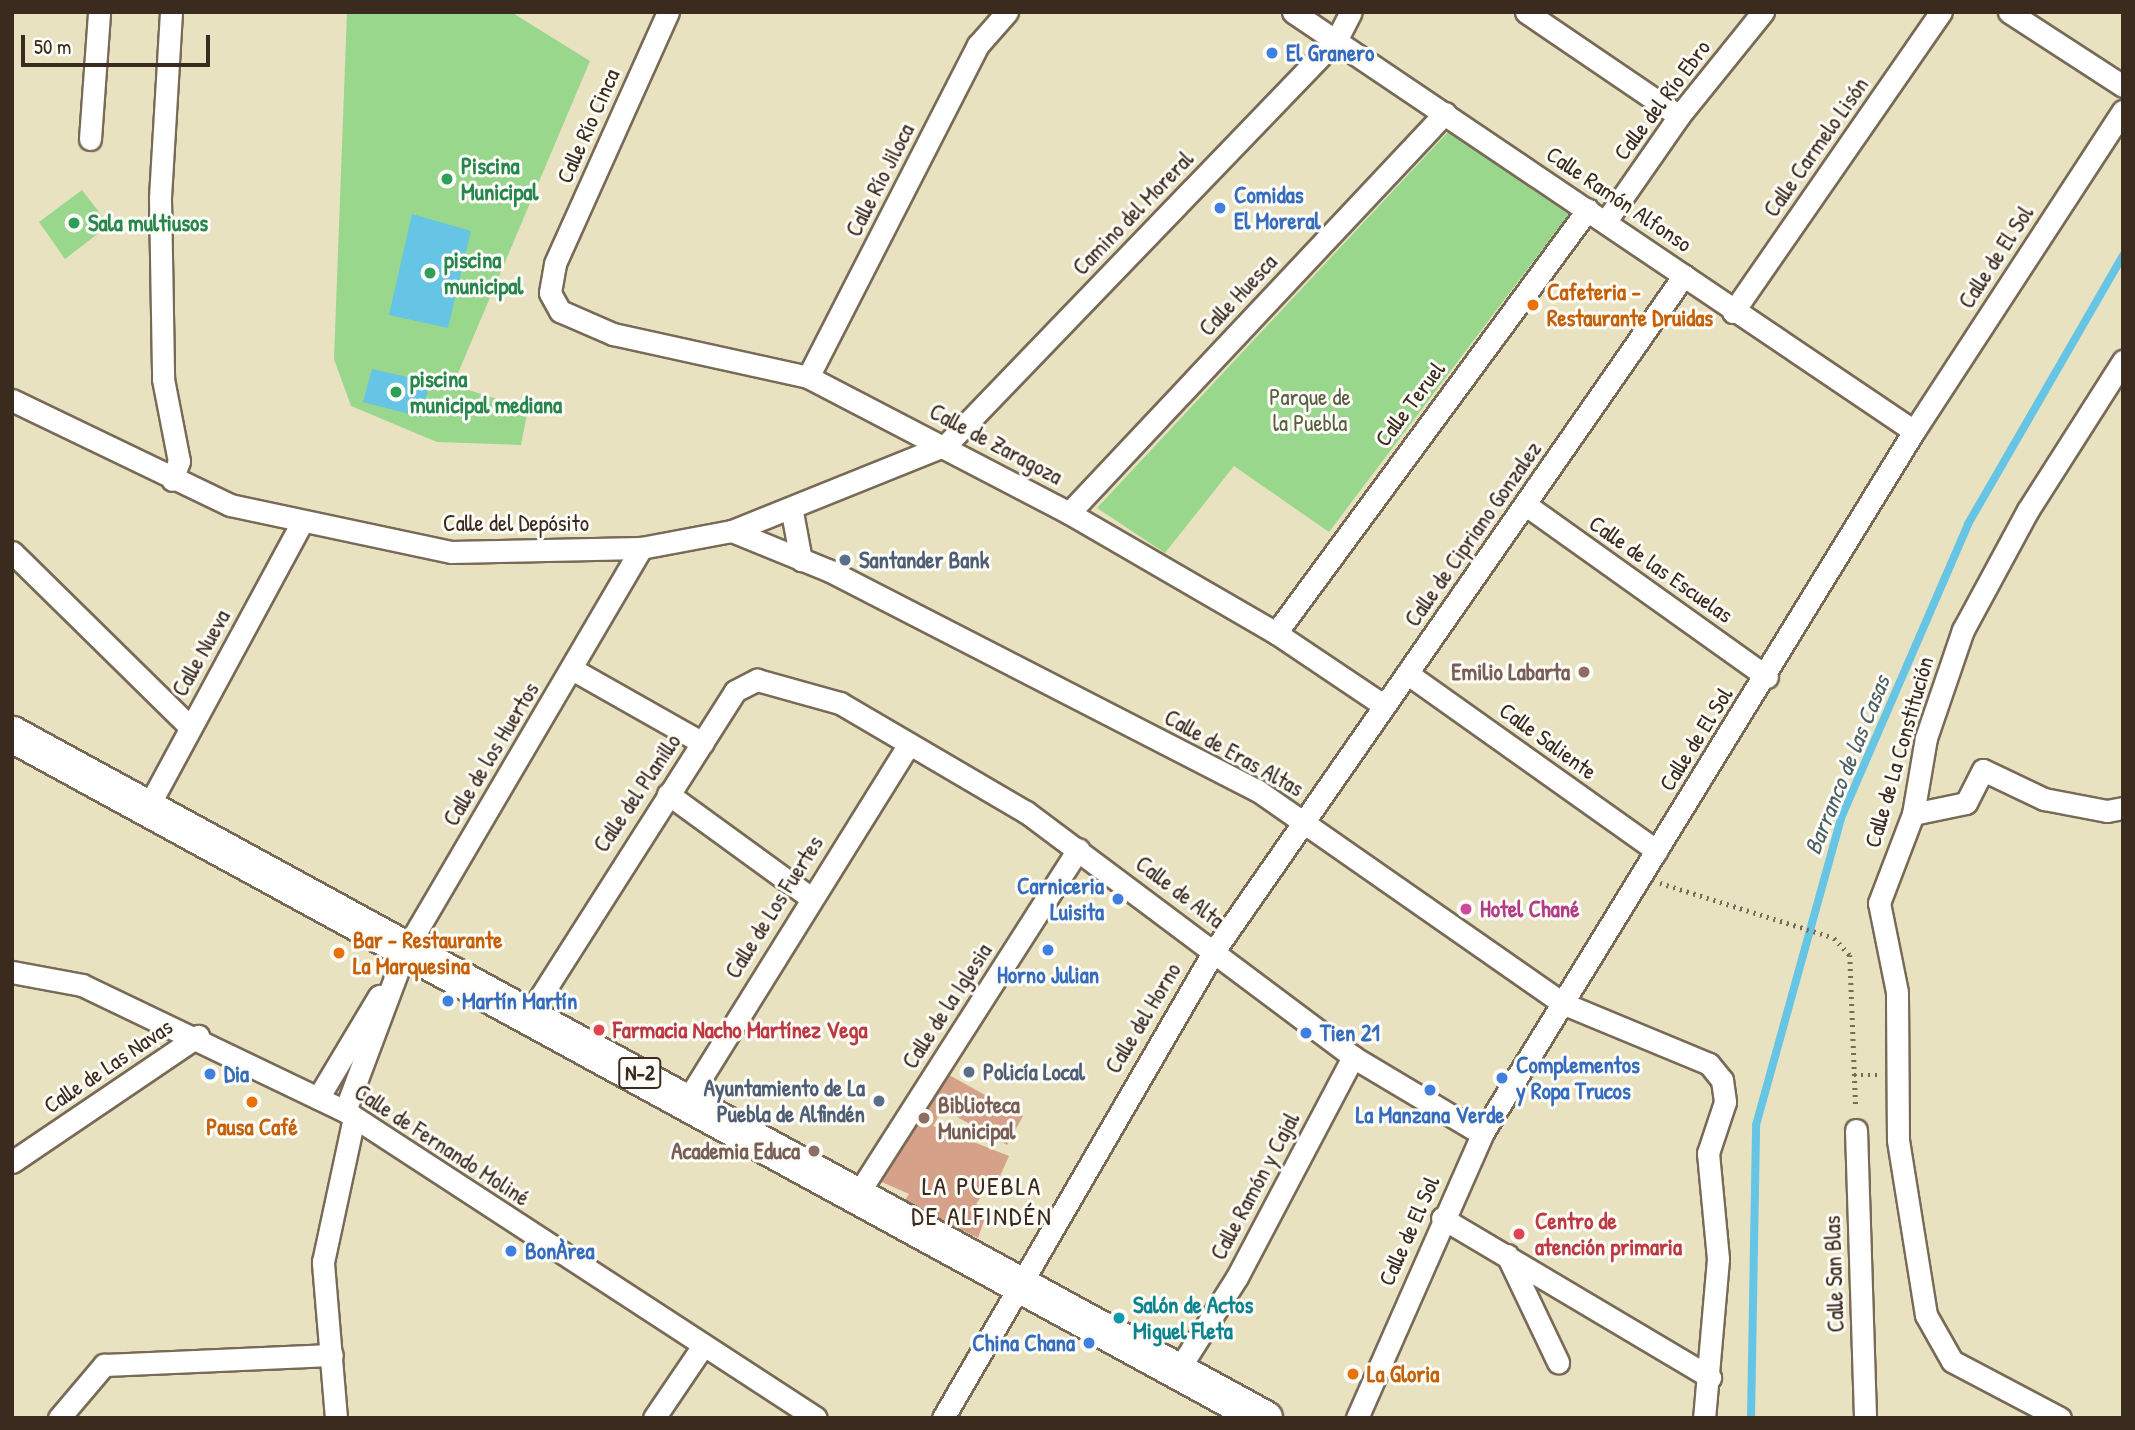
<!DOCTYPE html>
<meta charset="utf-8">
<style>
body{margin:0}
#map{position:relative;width:2135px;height:1430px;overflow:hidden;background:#e8e2c0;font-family:"Patrick Hand",sans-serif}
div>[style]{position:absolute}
.green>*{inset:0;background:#99d78d}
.water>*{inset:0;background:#66c4e4}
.stream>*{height:8px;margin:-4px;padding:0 4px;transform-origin:4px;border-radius:4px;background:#66c4e4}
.building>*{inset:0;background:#d5a188}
.path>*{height:4.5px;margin-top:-2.25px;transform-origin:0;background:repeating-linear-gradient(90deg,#786a57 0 2px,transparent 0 7px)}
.roads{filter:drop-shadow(2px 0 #786a57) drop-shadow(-2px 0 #786a57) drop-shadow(0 2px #786a57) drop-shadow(0 -2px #786a57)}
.minor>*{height:21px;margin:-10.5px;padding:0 10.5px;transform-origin:10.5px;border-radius:10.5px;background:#fff}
.trunk>*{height:35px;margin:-17.5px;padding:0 17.5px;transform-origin:17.5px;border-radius:17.5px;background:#fff}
.dots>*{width:19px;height:19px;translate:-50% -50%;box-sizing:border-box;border:4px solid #fdfcf7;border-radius:50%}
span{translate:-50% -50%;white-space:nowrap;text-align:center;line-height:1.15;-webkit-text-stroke:6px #fdfcf7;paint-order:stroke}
.shield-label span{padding:2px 5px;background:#fdfcf7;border:2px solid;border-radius:5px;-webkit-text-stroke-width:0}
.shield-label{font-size:21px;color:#3b2a1e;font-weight:700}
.shop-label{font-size:23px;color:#366cbe;font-weight:700}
.left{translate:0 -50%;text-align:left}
.right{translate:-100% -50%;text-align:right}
.street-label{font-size:23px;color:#3b2a1e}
.leisure-label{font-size:23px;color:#27864d;font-weight:700}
.food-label{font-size:23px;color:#c56008;font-weight:700}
.park-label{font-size:23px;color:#575e3f}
.service-label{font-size:23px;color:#4e5e75;font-weight:700}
.education-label{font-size:23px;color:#785e54;font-weight:700}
.hotel-label{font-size:23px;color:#b23c85;font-weight:700}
.health-label{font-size:23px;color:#be3a42;font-weight:700}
.culture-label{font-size:23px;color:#0d838f;font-weight:700}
.water-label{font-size:24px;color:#4a6063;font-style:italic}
.quarter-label{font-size:26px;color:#3b2a1e;letter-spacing:2px}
.frame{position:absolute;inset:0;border:14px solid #3b2a1e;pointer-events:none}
.scale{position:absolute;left:21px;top:35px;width:189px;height:32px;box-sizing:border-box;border:4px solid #3b2a1e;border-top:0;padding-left:9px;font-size:21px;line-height:24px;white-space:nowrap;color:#3b2a1e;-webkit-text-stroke:5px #fdfcf7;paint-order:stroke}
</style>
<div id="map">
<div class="green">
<i style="clip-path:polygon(347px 12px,511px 12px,590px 61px,453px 385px,528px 409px,521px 445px,437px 442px,351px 406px,334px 359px)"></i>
<i style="clip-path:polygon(1448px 132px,1569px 214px,1329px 532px,1234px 466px,1165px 553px,1097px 508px)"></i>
<i style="clip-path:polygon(82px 190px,109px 225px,65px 259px,39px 222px)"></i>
</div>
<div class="water">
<i style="clip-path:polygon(412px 214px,471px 231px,448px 328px,389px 315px)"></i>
<i style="clip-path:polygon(372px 369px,430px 382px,421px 417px,363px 402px)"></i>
</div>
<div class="stream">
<i style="left:1751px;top:1418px;width:293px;rotate:-89deg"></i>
<i style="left:1756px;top:1125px;width:319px;rotate:-74.5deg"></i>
<i style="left:1841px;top:818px;width:320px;rotate:-66.6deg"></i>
<i style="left:1968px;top:524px;width:310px;rotate:-60deg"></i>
</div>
<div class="building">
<i style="clip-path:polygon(940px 1070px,1023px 1116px,1007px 1145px,943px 1109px,933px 1126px,1009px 1156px,996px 1185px,983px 1181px,987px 1188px,976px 1204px,988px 1209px,978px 1238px,904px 1202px,909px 1194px,875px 1179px)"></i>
</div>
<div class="path">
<i style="left:1660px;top:883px;width:182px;rotate:17.5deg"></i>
<i style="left:1834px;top:938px;width:23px;rotate:47deg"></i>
<i style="left:1850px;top:955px;width:153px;rotate:87.8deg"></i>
<i style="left:1854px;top:1075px;width:24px"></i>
</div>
<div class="roads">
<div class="minor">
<i style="left:171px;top:12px;width:187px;rotate:93.4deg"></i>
<i style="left:160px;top:199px;width:180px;rotate:89deg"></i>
<i style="left:163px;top:379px;width:84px;rotate:79deg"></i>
<i style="left:179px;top:461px;width:20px;rotate:110deg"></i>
<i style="left:668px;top:12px;width:276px;rotate:114.2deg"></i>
<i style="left:555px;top:264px;width:29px;rotate:100deg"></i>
<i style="left:550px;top:293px;width:21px;rotate:61deg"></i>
<i style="left:560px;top:311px;width:58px;rotate:23.5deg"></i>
<i style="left:613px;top:334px;width:200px;rotate:12.4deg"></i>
<i style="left:808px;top:377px;width:294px;rotate:27.5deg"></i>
<i style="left:1069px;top:513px;width:239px;rotate:30.1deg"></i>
<i style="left:1276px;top:633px;width:129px;rotate:33.9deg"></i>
<i style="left:1293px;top:12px;width:749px;rotate:34.01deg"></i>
<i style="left:1526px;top:12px;width:185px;rotate:34.2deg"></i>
<i style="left:2009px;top:12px;width:136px;rotate:33deg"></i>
<i style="left:90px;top:139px;width:127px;rotate:-85.9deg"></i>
<i style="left:1606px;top:221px;width:128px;rotate:-55.2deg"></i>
<i style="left:1679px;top:116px;width:134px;rotate:-51.1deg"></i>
<i style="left:1733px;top:312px;width:365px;rotate:-55.3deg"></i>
<i style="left:808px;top:377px;width:373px;rotate:-62.9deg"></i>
<i style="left:978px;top:45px;width:44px;rotate:-48.7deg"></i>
<i style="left:12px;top:400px;width:242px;rotate:25.7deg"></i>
<i style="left:230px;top:505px;width:226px;rotate:12deg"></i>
<i style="left:451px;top:552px;width:190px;rotate:-1.2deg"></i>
<i style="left:641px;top:548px;width:93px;rotate:-10.6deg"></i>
<i style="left:732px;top:531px;width:231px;rotate:-21.9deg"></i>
<i style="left:946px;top:445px;width:564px;rotate:-46.08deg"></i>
<i style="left:1337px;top:39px;width:30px;rotate:-63deg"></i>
<i style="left:1526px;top:505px;width:296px;rotate:35.5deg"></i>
<i style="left:792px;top:512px;width:49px;rotate:79.4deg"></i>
<i style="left:1069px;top:513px;width:549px;rotate:-46.77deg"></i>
<i style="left:732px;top:531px;width:106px;rotate:22.2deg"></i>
<i style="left:830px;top:571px;width:480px;rotate:27.2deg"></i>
<i style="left:1257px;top:790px;width:372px;rotate:34.9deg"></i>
<i style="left:1562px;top:1003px;width:159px;rotate:22.5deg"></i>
<i style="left:1709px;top:1064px;width:21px;rotate:51deg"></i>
<i style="left:1722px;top:1080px;width:22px;rotate:82deg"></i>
<i style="left:1725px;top:1102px;width:54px;rotate:108.4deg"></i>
<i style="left:1708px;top:1153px;width:106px;rotate:84.6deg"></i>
<i style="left:1718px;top:1259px;width:160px;rotate:95deg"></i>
<i style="left:12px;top:552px;width:250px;rotate:44.5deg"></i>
<i style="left:1276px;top:633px;width:526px;rotate:-53.65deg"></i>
<i style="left:572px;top:669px;width:150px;rotate:29.5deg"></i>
<i style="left:1408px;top:674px;width:305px;rotate:35.4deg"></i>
<i style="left:668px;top:794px;width:177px;rotate:36deg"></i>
<i style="left:148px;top:807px;width:322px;rotate:-61.6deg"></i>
<i style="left:1913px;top:814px;width:54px;rotate:-11.7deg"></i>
<i style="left:1966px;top:803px;width:37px;rotate:-63deg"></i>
<i style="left:1983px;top:770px;width:68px;rotate:25.4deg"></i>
<i style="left:2044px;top:799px;width:64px;rotate:10.8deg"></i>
<i style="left:2107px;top:811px;width:16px;rotate:-11deg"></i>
<i style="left:12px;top:972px;width:71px;rotate:10.5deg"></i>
<i style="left:82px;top:985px;width:292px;rotate:25.6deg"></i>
<i style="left:345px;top:1111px;width:562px;rotate:33.1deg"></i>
<i style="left:521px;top:1010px;width:11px"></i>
<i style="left:532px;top:1010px;width:378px;rotate:-57.5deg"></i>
<i style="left:735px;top:691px;width:25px;rotate:-27deg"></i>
<i style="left:757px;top:680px;width:86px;rotate:15.5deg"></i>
<i style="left:840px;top:703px;width:216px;rotate:30.4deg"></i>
<i style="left:1026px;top:812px;width:409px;rotate:36.8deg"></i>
<i style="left:1353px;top:1057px;width:150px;rotate:30.8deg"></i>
<i style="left:318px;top:1098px;width:119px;rotate:-59.1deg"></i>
<i style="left:688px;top:1099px;width:416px;rotate:-58.1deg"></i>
<i style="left:345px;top:1111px;width:173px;rotate:-69.4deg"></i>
<i style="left:406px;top:949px;width:465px;rotate:-59.6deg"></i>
<i style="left:1856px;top:1130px;width:288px;rotate:88.2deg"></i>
<i style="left:12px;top:1162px;width:225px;rotate:-34.1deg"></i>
<i style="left:859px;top:1192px;width:407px;rotate:-57.4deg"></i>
<i style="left:1442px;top:1218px;width:312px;rotate:30.7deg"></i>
<i style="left:1507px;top:1255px;width:119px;rotate:64.5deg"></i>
<i style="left:1177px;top:1372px;width:112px;rotate:-57.7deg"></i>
<i style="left:1237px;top:1277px;width:249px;rotate:-62.2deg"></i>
<i style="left:59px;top:1418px;width:70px;rotate:-49.7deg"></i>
<i style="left:104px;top:1365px;width:228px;rotate:-2.5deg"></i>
<i style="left:336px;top:1418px;width:157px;rotate:-94.8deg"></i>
<i style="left:323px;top:1262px;width:147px;rotate:-77.9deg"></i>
<i style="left:654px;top:1418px;width:86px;rotate:-55.9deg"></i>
<i style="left:943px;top:1418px;width:540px;rotate:-59.87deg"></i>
<i style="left:1214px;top:951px;width:823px;rotate:-55.19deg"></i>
<i style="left:1357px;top:1418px;width:310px;rotate:-66.2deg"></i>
<i style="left:1482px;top:1134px;width:825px;rotate:-58.43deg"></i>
<i style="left:1914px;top:431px;width:382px;rotate:-56.9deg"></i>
<i style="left:2060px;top:1418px;width:122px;rotate:-152.2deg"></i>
<i style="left:1952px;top:1361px;width:53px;rotate:-119.5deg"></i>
<i style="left:1926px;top:1315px;width:177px;rotate:-99.1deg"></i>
<i style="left:1898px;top:1140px;width:148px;rotate:-90.4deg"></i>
<i style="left:1897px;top:992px;width:91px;rotate:-101.4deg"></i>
<i style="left:1879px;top:903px;width:95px;rotate:-69.1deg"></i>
<i style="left:1913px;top:814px;width:77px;rotate:-80.3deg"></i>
<i style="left:1926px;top:738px;width:114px;rotate:-71.1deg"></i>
<i style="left:1963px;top:630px;width:136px;rotate:-61.6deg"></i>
<i style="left:2028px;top:510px;width:177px;rotate:-57.5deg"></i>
</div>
<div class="trunk">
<i style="left:12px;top:734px;width:1427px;rotate:28.65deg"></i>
</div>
</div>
<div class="dots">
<i style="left:1272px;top:53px;background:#3f7fe0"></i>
<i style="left:447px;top:179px;background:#2e9e5b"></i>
<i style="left:1220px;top:208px;background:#3f7fe0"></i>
<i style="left:74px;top:223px;background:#2e9e5b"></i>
<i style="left:430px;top:273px;background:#2e9e5b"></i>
<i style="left:1533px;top:305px;background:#e8710a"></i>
<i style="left:396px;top:392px;background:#2e9e5b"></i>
<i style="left:845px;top:560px;background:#5c6f8a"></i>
<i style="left:1584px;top:672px;background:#8d6e63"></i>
<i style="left:1118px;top:899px;background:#3f7fe0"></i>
<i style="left:1466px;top:909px;background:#d1479c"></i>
<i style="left:1048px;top:950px;background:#3f7fe0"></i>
<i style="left:339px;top:953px;background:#e8710a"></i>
<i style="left:448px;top:1001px;background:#3f7fe0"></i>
<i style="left:599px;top:1030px;background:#e0444e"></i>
<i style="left:1306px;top:1033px;background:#3f7fe0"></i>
<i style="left:969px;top:1072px;background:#5c6f8a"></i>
<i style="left:210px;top:1074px;background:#3f7fe0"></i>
<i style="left:1502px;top:1078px;background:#3f7fe0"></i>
<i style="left:1430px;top:1090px;background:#3f7fe0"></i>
<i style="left:879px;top:1101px;background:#5c6f8a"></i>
<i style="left:252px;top:1102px;background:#e8710a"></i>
<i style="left:924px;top:1118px;background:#8d6e63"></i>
<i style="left:814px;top:1151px;background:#8d6e63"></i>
<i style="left:1519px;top:1234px;background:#e0444e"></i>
<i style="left:511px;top:1251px;background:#3f7fe0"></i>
<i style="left:1119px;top:1318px;background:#0f9aa8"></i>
<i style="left:1089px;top:1343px;background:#3f7fe0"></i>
<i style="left:1353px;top:1374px;background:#e8710a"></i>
</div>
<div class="shield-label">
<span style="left:640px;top:1073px">N-2</span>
</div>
<div class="shop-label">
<span class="left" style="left:1286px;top:53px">El Granero</span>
<span class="left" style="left:1234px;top:208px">Comidas<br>El Moreral</span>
<span class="right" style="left:1104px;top:899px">Carniceria<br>Luisita</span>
<span style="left:1048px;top:975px">Horno Julian</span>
<span class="left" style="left:462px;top:1001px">Martín Martín</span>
<span class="left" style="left:1320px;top:1033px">Tien 21</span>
<span class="left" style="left:1516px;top:1078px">Complementos<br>y Ropa Trucos</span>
<span class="left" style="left:224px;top:1074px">Dia</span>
<span style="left:1430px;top:1115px">La Manzana Verde</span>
<span class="left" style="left:525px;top:1251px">BonÀrea</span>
<span class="right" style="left:1075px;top:1343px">China Chana</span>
</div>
<div class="street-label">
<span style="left:1662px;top:100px;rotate:-53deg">Calle del Río Ebro</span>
<span style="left:588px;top:126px;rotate:-66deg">Calle Río Cinca</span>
<span style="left:1816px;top:147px;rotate:-55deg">Calle Carmelo Lisón</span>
<span style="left:880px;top:180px;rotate:-63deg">Calle Río Jiloca</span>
<span style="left:1619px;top:199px;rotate:34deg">Calle Ramón Alfonso</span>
<span style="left:1133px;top:213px;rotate:-46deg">Camino del Moreral</span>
<span style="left:1996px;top:257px;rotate:-57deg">Calle de El Sol</span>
<span style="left:1238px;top:295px;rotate:-47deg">Calle Huesca</span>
<span style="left:1410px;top:404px;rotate:-53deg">Calle Teruel</span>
<span style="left:996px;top:444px;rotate:28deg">Calle de Zaragoza</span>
<span style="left:516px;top:523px">Calle del Depósito</span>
<span style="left:1473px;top:534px;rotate:-55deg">Calle de Cipriano Gonzalez</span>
<span style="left:1661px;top:569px;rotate:35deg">Calle de las Escuelas</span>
<span style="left:201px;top:653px;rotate:-61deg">Calle Nueva</span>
<span style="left:1696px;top:739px;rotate:-58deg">Calle de El Sol</span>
<span style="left:1548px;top:741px;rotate:36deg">Calle Saliente</span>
<span style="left:1899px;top:752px;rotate:-74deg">Calle de La Constitución</span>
<span style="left:1234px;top:753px;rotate:29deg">Calle de Eras Altas</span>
<span style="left:491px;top:754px;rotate:-59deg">Calle de los Huertos</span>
<span style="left:637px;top:793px;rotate:-56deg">Calle del Planillo</span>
<span style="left:1180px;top:892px;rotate:37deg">Calle de Alta</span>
<span style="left:774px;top:907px;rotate:-58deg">Calle de Los Fuertes</span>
<span style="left:947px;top:1006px;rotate:-57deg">Calle de la Iglesia</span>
<span style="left:1143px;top:1018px;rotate:-59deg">Calle del Horno</span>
<span style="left:108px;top:1066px;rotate:-34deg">Calle de Las Navas</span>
<span style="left:442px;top:1145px;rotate:33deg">Calle de Fernando Moliné</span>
<span style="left:1255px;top:1186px;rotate:-62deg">Calle Ramón y Cajal</span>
<span style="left:1409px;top:1231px;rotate:-66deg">Calle de El Sol</span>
<span style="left:1834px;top:1274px;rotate:-92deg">Calle San Blas</span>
</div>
<div class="leisure-label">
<span class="left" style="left:461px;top:179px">Piscina<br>Municipal</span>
<span class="left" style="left:88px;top:223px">Sala multiusos</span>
<span class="left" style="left:444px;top:273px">piscina<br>municipal</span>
<span class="left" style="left:410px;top:392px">piscina<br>municipal mediana</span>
</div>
<div class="food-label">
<span class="left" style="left:1547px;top:305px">Cafeteria -<br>Restaurante Druidas</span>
<span class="left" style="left:353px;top:953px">Bar - Restaurante<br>La Marquesina</span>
<span style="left:252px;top:1127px">Pausa Café</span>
<span class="left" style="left:1367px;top:1374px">La Gloria</span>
</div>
<div class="park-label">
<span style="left:1310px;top:410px">Parque de<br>la Puebla</span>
</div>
<div class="service-label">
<span class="left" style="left:859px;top:560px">Santander Bank</span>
<span class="left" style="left:983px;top:1072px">Policía Local</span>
<span class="right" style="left:865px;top:1101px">Ayuntamiento de La<br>Puebla de Alfindén</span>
</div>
<div class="education-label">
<span class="right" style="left:1570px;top:672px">Emilio Labarta</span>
<span class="left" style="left:938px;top:1118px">Biblioteca<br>Municipal</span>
<span class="right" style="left:800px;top:1151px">Academia Educa</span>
</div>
<div class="hotel-label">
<span class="left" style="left:1480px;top:909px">Hotel Chané</span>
</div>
<div class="health-label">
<span class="left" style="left:613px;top:1030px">Farmacia Nacho Martínez Vega</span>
<span class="left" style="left:1535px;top:1234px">Centro de<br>atención primaria</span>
</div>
<div class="culture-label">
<span class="left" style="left:1133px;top:1318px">Salón de Actos<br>Miguel Fleta</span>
</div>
<div class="water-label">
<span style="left:1847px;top:765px;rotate:-68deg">Barranco de las Casas</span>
</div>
<div class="quarter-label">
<span style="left:982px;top:1201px">LA PUEBLA<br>DE ALFINDÉN</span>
</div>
<div class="frame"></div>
<div class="scale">50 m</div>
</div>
